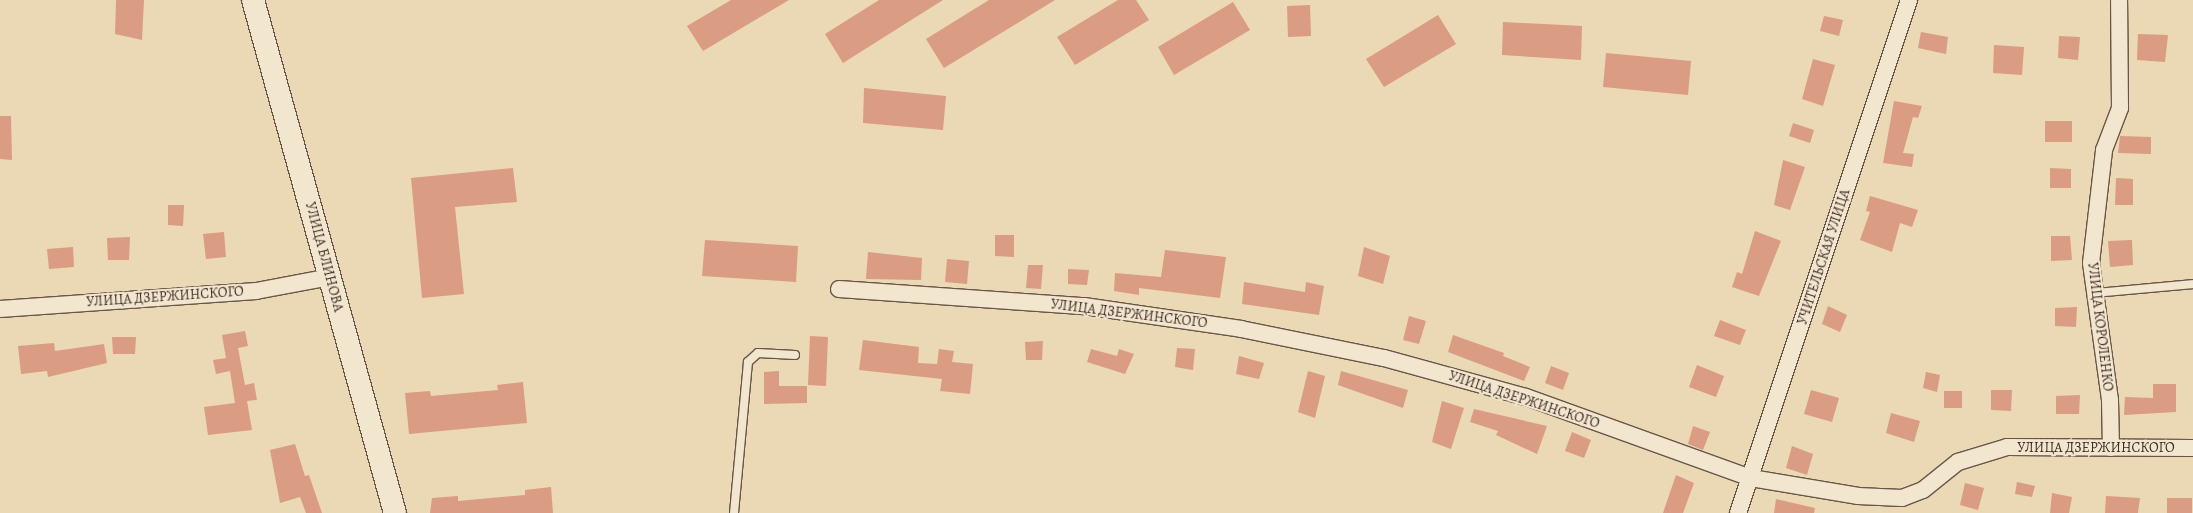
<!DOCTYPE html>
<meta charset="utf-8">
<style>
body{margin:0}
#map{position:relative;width:2193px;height:513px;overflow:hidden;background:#ebd8b5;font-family:Alegreya,serif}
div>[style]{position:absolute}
.building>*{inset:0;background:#da9c83}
.roads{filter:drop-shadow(1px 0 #695648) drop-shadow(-1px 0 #695648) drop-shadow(0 1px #695648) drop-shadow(0 -1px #695648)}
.service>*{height:8px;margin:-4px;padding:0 4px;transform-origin:4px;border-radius:4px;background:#f2e6cf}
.minor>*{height:16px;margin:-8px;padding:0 8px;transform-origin:8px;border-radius:8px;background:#f2e6cf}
.secondary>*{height:22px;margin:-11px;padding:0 11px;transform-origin:11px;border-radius:11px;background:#f2e6cf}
span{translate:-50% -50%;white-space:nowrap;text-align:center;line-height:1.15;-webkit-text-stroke:4px #f2e6cf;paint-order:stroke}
.street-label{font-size:14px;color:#3e2b24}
</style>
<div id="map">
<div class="building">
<i style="clip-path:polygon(116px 0,144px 0,142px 40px,115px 34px)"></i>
<i style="clip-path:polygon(731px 0,789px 0,703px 51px,687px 26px)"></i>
<i style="clip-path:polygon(879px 0,943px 0,843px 63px,825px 34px)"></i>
<i style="clip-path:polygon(989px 0,1055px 0,944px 68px,926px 39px)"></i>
<i style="clip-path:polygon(1118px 0,1136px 0,1149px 20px,1075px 65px,1057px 37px)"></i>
<i style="clip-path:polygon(1233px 2px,1250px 30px,1174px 75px,1158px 47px)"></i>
<i style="clip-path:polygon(1310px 5px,1311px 36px,1288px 37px,1287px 6px)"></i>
<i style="clip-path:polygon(1438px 15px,1456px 44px,1384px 87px,1366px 59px)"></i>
<i style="clip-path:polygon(1824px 16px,1843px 20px,1839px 36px,1820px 31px)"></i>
<i style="clip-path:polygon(1503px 22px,1582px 26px,1581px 60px,1502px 55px)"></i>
<i style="clip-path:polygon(1921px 32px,1948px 37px,1946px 54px,1918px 48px)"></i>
<i style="clip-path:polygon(2138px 34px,2168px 35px,2165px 62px,2137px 60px)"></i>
<i style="clip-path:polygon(2059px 36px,2080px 37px,2078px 60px,2058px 58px)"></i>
<i style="clip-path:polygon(1994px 45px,2024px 47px,2022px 75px,1993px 73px)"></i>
<i style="clip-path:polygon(1606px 53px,1691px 61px,1688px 95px,1603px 87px)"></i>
<i style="clip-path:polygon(1813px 59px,1835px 65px,1823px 106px,1802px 99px)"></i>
<i style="clip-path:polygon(864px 88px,946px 96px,943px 130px,863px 123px)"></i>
<i style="clip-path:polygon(1894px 101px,1922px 106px,1918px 118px,1913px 117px,1903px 153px,1914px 154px,1912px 167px,1883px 163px)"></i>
<i style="clip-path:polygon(0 116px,11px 116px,12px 160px,0 159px)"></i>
<i style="clip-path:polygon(2045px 121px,2072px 121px,2072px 142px,2045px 142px)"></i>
<i style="clip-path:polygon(1793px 123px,1814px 130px,1810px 143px,1789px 136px)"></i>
<i style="clip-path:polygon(2120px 136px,2151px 137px,2151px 154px,2118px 153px)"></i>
<i style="clip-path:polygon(1783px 160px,1805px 167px,1790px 210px,1774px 205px)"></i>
<i style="clip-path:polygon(513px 168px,517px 202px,455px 207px,464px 294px,422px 298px,411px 178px)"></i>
<i style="clip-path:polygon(2050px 168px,2071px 169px,2071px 188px,2050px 188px)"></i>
<i style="clip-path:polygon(2116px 178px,2133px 179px,2133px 205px,2115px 205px)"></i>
<i style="clip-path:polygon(1870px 196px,1918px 210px,1912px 227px,1900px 223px,1892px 252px,1860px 240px,1870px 212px,1866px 211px)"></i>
<i style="clip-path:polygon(168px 205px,184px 205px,183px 226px,168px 225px)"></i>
<i style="clip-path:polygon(1755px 231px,1781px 241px,1759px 296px,1732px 287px,1737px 272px,1742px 274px)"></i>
<i style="clip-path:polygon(224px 232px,226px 257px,206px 259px,203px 234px)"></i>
<i style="clip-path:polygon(995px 235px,1014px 235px,1014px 257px,995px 256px)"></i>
<i style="clip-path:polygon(2051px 236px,2070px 236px,2072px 260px,2051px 261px)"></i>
<i style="clip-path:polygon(130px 237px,129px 260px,108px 260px,107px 238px)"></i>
<i style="clip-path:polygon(705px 240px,798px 246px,796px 282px,702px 276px)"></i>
<i style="clip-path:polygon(2132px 240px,2133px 265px,2110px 267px,2108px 241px)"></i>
<i style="clip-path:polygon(73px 247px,74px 267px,49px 269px,47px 249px)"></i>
<i style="clip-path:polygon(1364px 247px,1390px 256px,1383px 284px,1358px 276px)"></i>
<i style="clip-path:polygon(1165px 250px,1226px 257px,1220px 298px,1139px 288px,1139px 295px,1114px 291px,1115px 273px,1161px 277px)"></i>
<i style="clip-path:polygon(868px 252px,922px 258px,921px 280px,866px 279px)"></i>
<i style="clip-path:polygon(947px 259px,969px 261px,967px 284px,945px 282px)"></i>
<i style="clip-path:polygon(1028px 265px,1043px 265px,1041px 289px,1026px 288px)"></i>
<i style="clip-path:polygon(1068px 269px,1089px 270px,1087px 285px,1068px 284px)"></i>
<i style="clip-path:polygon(1244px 282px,1305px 292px,1306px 282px,1324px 286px,1319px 315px,1242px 304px)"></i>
<i style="clip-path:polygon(1828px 306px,1847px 315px,1840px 332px,1822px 324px)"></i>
<i style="clip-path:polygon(2077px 307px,2076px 327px,2055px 326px,2055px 308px)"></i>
<i style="clip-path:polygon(1409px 316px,1426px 321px,1419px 344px,1403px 340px)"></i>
<i style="clip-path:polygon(1720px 320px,1746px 330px,1740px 345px,1714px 336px)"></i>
<i style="clip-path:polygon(245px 331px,248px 346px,238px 348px,245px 385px,254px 383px,257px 400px,247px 401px,252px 430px,208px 435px,204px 407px,235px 403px,230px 371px,216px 374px,213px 360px,226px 358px,222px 335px)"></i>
<i style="clip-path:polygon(1453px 335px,1504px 353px,1503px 356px,1530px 367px,1524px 381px,1448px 352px)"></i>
<i style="clip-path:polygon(810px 336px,828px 337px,826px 386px,808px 385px)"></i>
<i style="clip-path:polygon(112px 337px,136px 337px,135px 354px,113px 354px)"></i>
<i style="clip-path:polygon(863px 340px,919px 347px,918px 363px,937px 364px,939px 349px,954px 351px,952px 362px,973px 364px,970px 394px,940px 391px,942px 379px,859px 370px)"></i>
<i style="clip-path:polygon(1043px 341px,1042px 360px,1026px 360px,1025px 342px)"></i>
<i style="clip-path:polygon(54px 343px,55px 351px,104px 344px,107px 363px,48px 377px,47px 371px,21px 374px,18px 346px)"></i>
<i style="clip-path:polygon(1177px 348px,1195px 349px,1193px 370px,1175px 367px)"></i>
<i style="clip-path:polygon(1091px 349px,1117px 356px,1119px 349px,1134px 354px,1125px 374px,1087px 362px)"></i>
<i style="clip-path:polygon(1239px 356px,1264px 363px,1259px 379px,1236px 374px)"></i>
<i style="clip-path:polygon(1697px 365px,1724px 376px,1716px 397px,1689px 387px)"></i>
<i style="clip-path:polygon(1551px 366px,1569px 373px,1563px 390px,1545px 383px)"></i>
<i style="clip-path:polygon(779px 371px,779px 386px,807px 386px,807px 403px,764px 404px,764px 372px)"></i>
<i style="clip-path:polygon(1308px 371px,1325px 376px,1315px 418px,1298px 412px)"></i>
<i style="clip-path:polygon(1341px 371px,1408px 390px,1403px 408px,1338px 385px)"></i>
<i style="clip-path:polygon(1926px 372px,1940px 375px,1937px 392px,1923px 388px)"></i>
<i style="clip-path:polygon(523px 382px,527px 423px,409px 434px,405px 393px,430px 391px,431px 396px,498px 390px,497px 385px)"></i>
<i style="clip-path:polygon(2153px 384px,2176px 384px,2176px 412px,2124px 415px,2125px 397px,2153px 398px)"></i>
<i style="clip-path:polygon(1811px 390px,1839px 398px,1832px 422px,1804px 414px)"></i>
<i style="clip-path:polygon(1991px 390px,2012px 390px,2011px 411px,1991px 410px)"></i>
<i style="clip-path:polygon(1944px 391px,1962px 391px,1962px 408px,1944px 408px)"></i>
<i style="clip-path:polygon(2080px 395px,2079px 414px,2056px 414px,2056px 396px)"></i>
<i style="clip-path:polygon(1442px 401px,1464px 408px,1451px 449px,1432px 442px)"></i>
<i style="clip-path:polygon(1474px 409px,1547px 426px,1537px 454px,1496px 435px,1498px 431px,1470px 422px)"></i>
<i style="clip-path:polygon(1891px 413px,1920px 421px,1914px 442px,1886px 433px)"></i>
<i style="clip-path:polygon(1693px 426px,1710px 432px,1703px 450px,1688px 444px)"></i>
<i style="clip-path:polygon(1572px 432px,1591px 440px,1584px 458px,1565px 451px)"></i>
<i style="clip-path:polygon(295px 444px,305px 476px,309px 475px,322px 513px,306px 513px,300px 497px,280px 503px,270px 450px)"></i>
<i style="clip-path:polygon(1792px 446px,1813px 454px,1807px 475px,1786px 468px)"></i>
<i style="clip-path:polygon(1676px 475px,1694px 483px,1683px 513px,1663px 513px)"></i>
<i style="clip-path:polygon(2017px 482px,2035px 486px,2032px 497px,2015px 494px)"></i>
<i style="clip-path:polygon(1965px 483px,1984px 488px,1978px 510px,1960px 505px)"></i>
<i style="clip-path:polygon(551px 487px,553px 513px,430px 513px,432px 498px,458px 496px,458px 501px,525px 495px,525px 490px)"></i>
<i style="clip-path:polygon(2052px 493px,2072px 497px,2069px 513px,2050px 513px)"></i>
<i style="clip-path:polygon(2106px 496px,2140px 498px,2138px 513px,2105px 513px)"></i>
<i style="clip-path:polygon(2167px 498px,2192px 498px,2192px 513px,2167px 513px)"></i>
<i style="clip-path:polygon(1776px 499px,1815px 508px,1814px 513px,1774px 513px)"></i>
</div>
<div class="roads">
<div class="service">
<i style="left:2095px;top:293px;width:98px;rotate:-5.2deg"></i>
<i style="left:734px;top:513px;width:152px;rotate:-84.7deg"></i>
<i style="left:748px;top:362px;width:13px;rotate:-42deg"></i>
<i style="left:758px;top:353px;width:37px;rotate:3deg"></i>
</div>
<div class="minor">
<i style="left:839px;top:289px;width:246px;rotate:4deg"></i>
<i style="left:1084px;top:306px;width:159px;rotate:8.3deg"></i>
<i style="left:1241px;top:329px;width:146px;rotate:11.5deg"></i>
<i style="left:1384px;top:358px;width:147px;rotate:15.4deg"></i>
<i style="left:1526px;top:397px;width:239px;rotate:19.8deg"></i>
<i style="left:1751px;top:478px;width:109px;rotate:9.5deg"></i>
<i style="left:1858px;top:496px;width:44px;rotate:2.6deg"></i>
<i style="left:1902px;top:498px;width:22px;rotate:-21deg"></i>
<i style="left:1923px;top:490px;width:45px;rotate:-38.7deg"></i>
<i style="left:1958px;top:462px;width:51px;rotate:-17deg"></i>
<i style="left:2007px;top:447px;width:186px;rotate:0.3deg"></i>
<i style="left:0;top:309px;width:257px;rotate:-4deg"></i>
<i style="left:256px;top:291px;width:75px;rotate:-10.7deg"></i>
<i style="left:2111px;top:448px;width:48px;rotate:-91.2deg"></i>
<i style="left:2110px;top:400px;width:138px;rotate:-97.9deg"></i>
<i style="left:2091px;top:263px;width:114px;rotate:-83.4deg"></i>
<i style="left:2104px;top:150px;width:45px;rotate:-69.1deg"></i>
<i style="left:2120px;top:108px;width:108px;rotate:-90.5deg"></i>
<i style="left:1738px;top:513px;width:541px;rotate:-71.57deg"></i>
</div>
<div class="secondary">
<i style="left:253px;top:0;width:532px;rotate:74.53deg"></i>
</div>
</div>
<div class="street-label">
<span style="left:324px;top:257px;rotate:75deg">УЛИЦА БЛИНОВА</span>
<span style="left:1824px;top:257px;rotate:-72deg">УЧИТЕЛЬСКАЯ УЛИЦА</span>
<span style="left:165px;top:297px;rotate:-4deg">УЛИЦА ДЗЕРЖИНСКОГО</span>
<span style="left:1129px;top:314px;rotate:7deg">УЛИЦА ДЗЕРЖИНСКОГО</span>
<span style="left:2100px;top:327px;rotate:83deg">УЛИЦА КОРОЛЕНКО</span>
<span style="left:1524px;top:400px;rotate:18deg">УЛИЦА ДЗЕРЖИНСКОГО</span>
<span style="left:2096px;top:448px">УЛИЦА ДЗЕРЖИНСКОГО</span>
</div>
</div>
